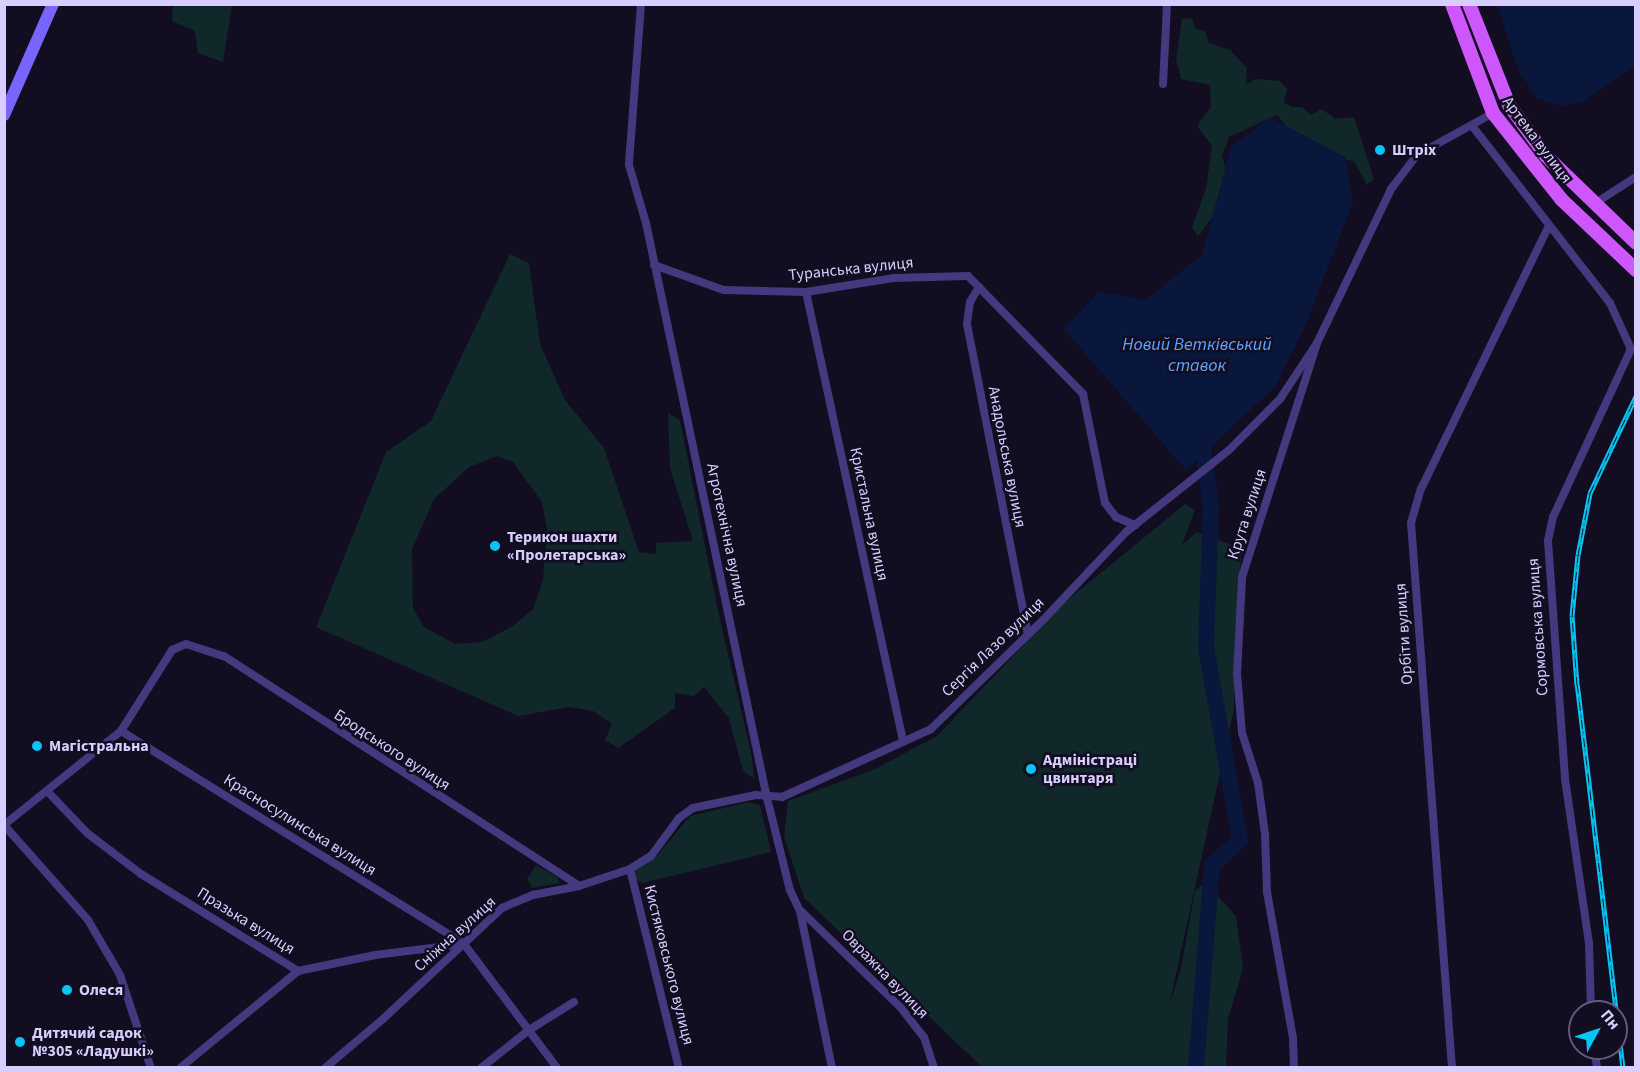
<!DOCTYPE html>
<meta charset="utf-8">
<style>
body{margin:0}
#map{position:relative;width:1640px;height:1072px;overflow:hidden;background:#120d20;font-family:"Source Sans 3",sans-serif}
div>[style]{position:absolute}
.green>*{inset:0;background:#10282a}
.water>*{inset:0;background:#0a173c}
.river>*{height:16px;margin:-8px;padding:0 8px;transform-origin:8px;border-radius:8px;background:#0a173c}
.street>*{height:8px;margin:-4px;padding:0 4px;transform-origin:4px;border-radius:4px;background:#42397e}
.secondary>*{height:12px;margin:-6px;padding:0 6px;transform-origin:6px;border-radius:6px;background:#7765fd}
.primary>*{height:14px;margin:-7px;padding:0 7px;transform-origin:7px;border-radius:7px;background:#ce56fd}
.rail>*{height:5px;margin-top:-2.5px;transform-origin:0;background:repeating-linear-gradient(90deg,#120d20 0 9px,#04c5f4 0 18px);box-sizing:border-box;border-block:2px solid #04c5f4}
.dots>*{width:16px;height:16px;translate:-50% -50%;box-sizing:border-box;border:3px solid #120d20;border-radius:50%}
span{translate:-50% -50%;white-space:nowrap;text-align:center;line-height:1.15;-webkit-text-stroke:5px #120d20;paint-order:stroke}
.street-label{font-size:16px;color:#d7cdfe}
.poi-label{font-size:16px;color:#d7cdfe;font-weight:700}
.left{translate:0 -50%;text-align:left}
.water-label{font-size:18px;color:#5ca3fd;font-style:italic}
.frame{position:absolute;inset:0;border:6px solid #d7cdfe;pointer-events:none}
.north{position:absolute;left:1568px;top:1000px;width:60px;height:60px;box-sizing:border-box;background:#120d20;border:2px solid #615a79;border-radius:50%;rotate:50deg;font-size:16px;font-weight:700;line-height:24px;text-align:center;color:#d7cdfe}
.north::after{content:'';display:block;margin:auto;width:21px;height:27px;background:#04c5f4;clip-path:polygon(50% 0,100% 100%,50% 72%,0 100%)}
</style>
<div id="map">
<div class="green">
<i style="clip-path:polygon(173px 5px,232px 5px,223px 62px,198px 53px,195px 31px,172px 21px)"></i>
<i style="clip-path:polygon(1192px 18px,1196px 29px,1205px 31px,1209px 43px,1230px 50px,1247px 68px,1246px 85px,1255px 79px,1280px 81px,1287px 89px,1284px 103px,1292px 107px,1302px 107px,1311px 115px,1322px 109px,1335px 119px,1354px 117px,1374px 179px,1367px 185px,1354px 161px,1332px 158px,1295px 138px,1277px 115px,1229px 137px,1222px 156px,1229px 180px,1223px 204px,1198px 236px,1192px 228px,1206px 188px,1212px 146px,1197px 126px,1211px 107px,1210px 85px,1181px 79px,1176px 59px,1182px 19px)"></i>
<i style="clip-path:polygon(evenodd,510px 254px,529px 263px,540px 344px,565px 400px,604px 448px,639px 552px,656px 554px,656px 543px,693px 541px,670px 468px,668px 413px,680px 420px,718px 611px,752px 757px,754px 779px,743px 771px,729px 718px,704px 687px,694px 696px,675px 693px,675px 708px,618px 748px,605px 740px,612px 724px,593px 711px,569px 707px,518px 716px,316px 627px,386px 452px,431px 421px,510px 254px,497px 456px,513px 462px,542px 502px,547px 529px,543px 580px,533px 609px,513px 626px,482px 642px,455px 644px,424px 627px,413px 608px,412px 549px,434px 499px,469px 467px,497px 456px)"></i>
<i style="clip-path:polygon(1185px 504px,1195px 510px,1182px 545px,1197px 532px,1242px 549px,1234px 648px,1234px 709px,1169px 1006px,1181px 968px,1195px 891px,1205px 882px,1236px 916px,1243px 968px,1228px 1019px,1226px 1067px,982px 1067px,804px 898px,784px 837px,788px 801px,875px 769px,937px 736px,1064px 603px)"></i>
<i style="clip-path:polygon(749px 802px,760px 805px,771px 852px,642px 883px,636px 880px,634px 871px,657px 856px,690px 816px)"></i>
<i style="clip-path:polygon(536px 865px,557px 877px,560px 883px,532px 888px,527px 879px)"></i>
</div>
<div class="water">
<i style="clip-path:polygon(1497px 5px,1635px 5px,1635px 66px,1584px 101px,1561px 106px,1537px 98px,1518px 70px)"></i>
<i style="clip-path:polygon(1270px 117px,1345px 157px,1353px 202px,1306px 324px,1276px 386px,1186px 470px,1064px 329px,1099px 292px,1145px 300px,1202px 255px,1231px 147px)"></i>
</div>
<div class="river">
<i style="left:1196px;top:1068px;width:204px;rotate:-85.5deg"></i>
<i style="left:1212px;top:865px;width:38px;rotate:-42deg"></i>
<i style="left:1240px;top:840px;width:195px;rotate:-100deg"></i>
<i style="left:1206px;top:648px;width:144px;rotate:-88deg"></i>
<i style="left:1211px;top:504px;width:72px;rotate:-98deg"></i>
</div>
<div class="street">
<i style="left:641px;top:4px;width:161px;rotate:94.3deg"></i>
<i style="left:629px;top:165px;width:60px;rotate:73.7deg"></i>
<i style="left:646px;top:223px;width:588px;rotate:78.12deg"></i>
<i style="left:767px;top:798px;width:95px;rotate:76deg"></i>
<i style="left:790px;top:890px;width:23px;rotate:65deg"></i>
<i style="left:800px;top:911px;width:160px;rotate:78.5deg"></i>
<i style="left:1163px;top:84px;width:80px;rotate:-87.1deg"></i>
<i style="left:1473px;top:127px;width:223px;rotate:52.1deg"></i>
<i style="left:1610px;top:303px;width:51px;rotate:65.5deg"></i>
<i style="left:1631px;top:349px;width:185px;rotate:114.9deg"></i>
<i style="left:1553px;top:517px;width:25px;rotate:102deg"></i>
<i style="left:1548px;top:541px;width:239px;rotate:85.9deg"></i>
<i style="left:1565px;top:779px;width:166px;rotate:81.7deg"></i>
<i style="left:1589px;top:943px;width:69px;rotate:88.3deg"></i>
<i style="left:1594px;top:204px;width:50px;rotate:-32.7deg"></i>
<i style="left:654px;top:265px;width:74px;rotate:19.7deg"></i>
<i style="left:724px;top:290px;width:82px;rotate:1.4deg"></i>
<i style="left:806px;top:292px;width:88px;rotate:-9.1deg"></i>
<i style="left:893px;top:278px;width:75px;rotate:-1.5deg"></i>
<i style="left:968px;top:276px;width:165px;rotate:45.7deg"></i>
<i style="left:1083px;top:394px;width:111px;rotate:78.6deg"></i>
<i style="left:1105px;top:503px;width:18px;rotate:52deg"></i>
<i style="left:1116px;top:517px;width:21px;rotate:23deg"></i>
<i style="left:979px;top:287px;width:17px;rotate:121deg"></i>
<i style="left:970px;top:302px;width:22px;rotate:98deg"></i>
<i style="left:967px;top:324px;width:316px;rotate:78.9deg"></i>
<i style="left:806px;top:292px;width:460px;rotate:77.8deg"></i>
<i style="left:121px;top:731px;width:404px;rotate:31.8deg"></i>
<i style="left:464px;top:944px;width:155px;rotate:53.1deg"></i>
<i style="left:48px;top:792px;width:57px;rotate:46.4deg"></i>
<i style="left:87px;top:833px;width:68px;rotate:37.2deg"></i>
<i style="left:141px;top:874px;width:185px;rotate:31.7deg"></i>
<i style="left:298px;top:971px;width:79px;rotate:-11.7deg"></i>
<i style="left:375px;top:955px;width:90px;rotate:-7deg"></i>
<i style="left:4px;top:825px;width:150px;rotate:-38.8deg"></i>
<i style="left:121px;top:731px;width:96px;rotate:-57.8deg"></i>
<i style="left:172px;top:650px;width:15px;rotate:-23deg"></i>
<i style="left:186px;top:644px;width:40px;rotate:18deg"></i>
<i style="left:224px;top:656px;width:423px;rotate:32.9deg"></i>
<i style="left:4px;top:825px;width:127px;rotate:48.5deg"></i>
<i style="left:88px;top:920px;width:64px;rotate:59.8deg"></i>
<i style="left:120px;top:975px;width:98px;rotate:71.6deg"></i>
<i style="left:630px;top:869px;width:205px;rotate:76.2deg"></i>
<i style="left:801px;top:911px;width:139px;rotate:44.1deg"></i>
<i style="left:901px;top:1008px;width:37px;rotate:52deg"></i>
<i style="left:924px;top:1037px;width:33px;rotate:72deg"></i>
<i style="left:1594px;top:1048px;width:20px;rotate:81deg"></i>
<i style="left:180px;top:1068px;width:153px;rotate:-39.4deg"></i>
<i style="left:325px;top:1068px;width:76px;rotate:-40.2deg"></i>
<i style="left:383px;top:1019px;width:163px;rotate:-43deg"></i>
<i style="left:502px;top:908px;width:34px;rotate:-23deg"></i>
<i style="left:533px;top:895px;width:47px;rotate:-11.1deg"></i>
<i style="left:579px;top:886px;width:54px;rotate:-18.4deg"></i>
<i style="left:630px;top:869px;width:25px;rotate:-32deg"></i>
<i style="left:651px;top:856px;width:47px;rotate:-53.6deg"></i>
<i style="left:679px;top:818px;width:17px;rotate:-36deg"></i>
<i style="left:693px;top:808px;width:64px;rotate:-11.7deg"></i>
<i style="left:756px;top:795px;width:26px;rotate:4deg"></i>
<i style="left:782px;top:797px;width:164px;rotate:-24.5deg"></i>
<i style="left:931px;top:729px;width:159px;rotate:-44.2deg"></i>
<i style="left:1045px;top:618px;width:118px;rotate:-46.7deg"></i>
<i style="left:1126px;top:532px;width:130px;rotate:-38.5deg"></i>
<i style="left:1228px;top:451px;width:74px;rotate:-45deg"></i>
<i style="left:1280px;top:399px;width:67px;rotate:-56.5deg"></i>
<i style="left:481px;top:1068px;width:61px;rotate:-38.4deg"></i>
<i style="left:529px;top:1030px;width:53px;rotate:-31.9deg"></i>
<i style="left:1294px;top:1068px;width:30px;rotate:-92deg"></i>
<i style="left:1293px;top:1038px;width:148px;rotate:-100.1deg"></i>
<i style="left:1267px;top:892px;width:58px;rotate:-92deg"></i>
<i style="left:1265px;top:834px;width:51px;rotate:-97.8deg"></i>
<i style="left:1258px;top:783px;width:52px;rotate:-107.7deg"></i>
<i style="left:1242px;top:733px;width:59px;rotate:-94.8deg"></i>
<i style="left:1237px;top:674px;width:97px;rotate:-87deg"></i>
<i style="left:1242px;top:577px;width:246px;rotate:-72.2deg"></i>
<i style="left:1317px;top:343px;width:171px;rotate:-64.3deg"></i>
<i style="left:1391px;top:189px;width:43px;rotate:-52.6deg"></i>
<i style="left:1417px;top:155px;width:87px;rotate:-28.9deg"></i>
<i style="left:1452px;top:1068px;width:547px;rotate:-94.3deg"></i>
<i style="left:1411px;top:523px;width:35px;rotate:-74deg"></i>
<i style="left:1421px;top:489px;width:290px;rotate:-64.1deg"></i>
</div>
<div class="secondary">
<i style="left:4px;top:115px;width:121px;rotate:-66.2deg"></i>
</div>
<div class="primary">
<i style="left:1452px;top:4px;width:116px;rotate:69.4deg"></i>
<i style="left:1493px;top:113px;width:111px;rotate:51.6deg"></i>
<i style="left:1562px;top:200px;width:102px;rotate:43.4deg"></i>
<i style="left:1469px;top:4px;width:109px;rotate:68.4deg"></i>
<i style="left:1509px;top:105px;width:63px;rotate:54deg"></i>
<i style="left:1546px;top:156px;width:125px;rotate:44deg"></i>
</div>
<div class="rail">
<i style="left:1623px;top:1068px;width:386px;rotate:-96.8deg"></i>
<i style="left:1577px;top:685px;width:69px;rotate:-94.1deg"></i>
<i style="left:1572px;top:616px;width:61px;rotate:-84.4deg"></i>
<i style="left:1578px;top:555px;width:63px;rotate:-79deg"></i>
<i style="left:1590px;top:493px;width:107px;rotate:-64.6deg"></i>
</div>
<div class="dots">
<i style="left:1380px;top:150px;background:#04c5f4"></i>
<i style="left:495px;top:546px;background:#04c5f4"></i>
<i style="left:37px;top:746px;background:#04c5f4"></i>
<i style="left:1031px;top:769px;background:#04c5f4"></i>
<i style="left:67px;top:990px;background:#04c5f4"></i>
<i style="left:20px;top:1042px;background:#04c5f4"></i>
</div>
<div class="street-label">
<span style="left:1537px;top:140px;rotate:53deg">Артема вулиця</span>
<span style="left:851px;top:269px;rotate:-6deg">Туранська вулиця</span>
<span style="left:1007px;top:457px;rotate:79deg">Анадольська вулиця</span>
<span style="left:869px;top:514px;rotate:78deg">Кристальна вулиця</span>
<span style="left:1247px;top:514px;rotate:-72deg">Крута вулиця</span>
<span style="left:727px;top:535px;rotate:78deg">Агротехнічна вулиця</span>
<span style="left:1538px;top:627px;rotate:-94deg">Сормовська вулиця</span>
<span style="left:1404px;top:634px;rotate:-94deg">Орбіти вулиця</span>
<span style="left:993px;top:647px;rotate:-44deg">Сергія Лазо вулиця</span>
<span style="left:392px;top:750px;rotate:33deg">Бродського вулиця</span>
<span style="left:300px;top:825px;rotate:32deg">Красносулинська вулиця</span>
<span style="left:246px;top:921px;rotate:32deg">Празька вулиця</span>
<span style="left:455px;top:934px;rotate:-42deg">Сніжна вулиця</span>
<span style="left:669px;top:965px;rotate:76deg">Кистяковського вулиця</span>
<span style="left:885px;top:974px;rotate:46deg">Овражна вулиця</span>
</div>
<div class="poi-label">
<span class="left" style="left:1392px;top:150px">Штріх</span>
<span class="left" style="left:507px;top:546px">Терикон шахти<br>«Пролетарська»</span>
<span class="left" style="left:49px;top:746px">Магістральна</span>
<span class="left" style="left:1043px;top:769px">Адміністраці<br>цвинтаря</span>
<span class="left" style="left:79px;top:990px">Олеся</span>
<span class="left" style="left:32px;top:1042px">Дитячий садок<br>№305 «Ладушкі»</span>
</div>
<div class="water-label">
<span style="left:1197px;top:356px">Новий Ветківський<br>ставок</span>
</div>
<div class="frame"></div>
<div class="north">Пн</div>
</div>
